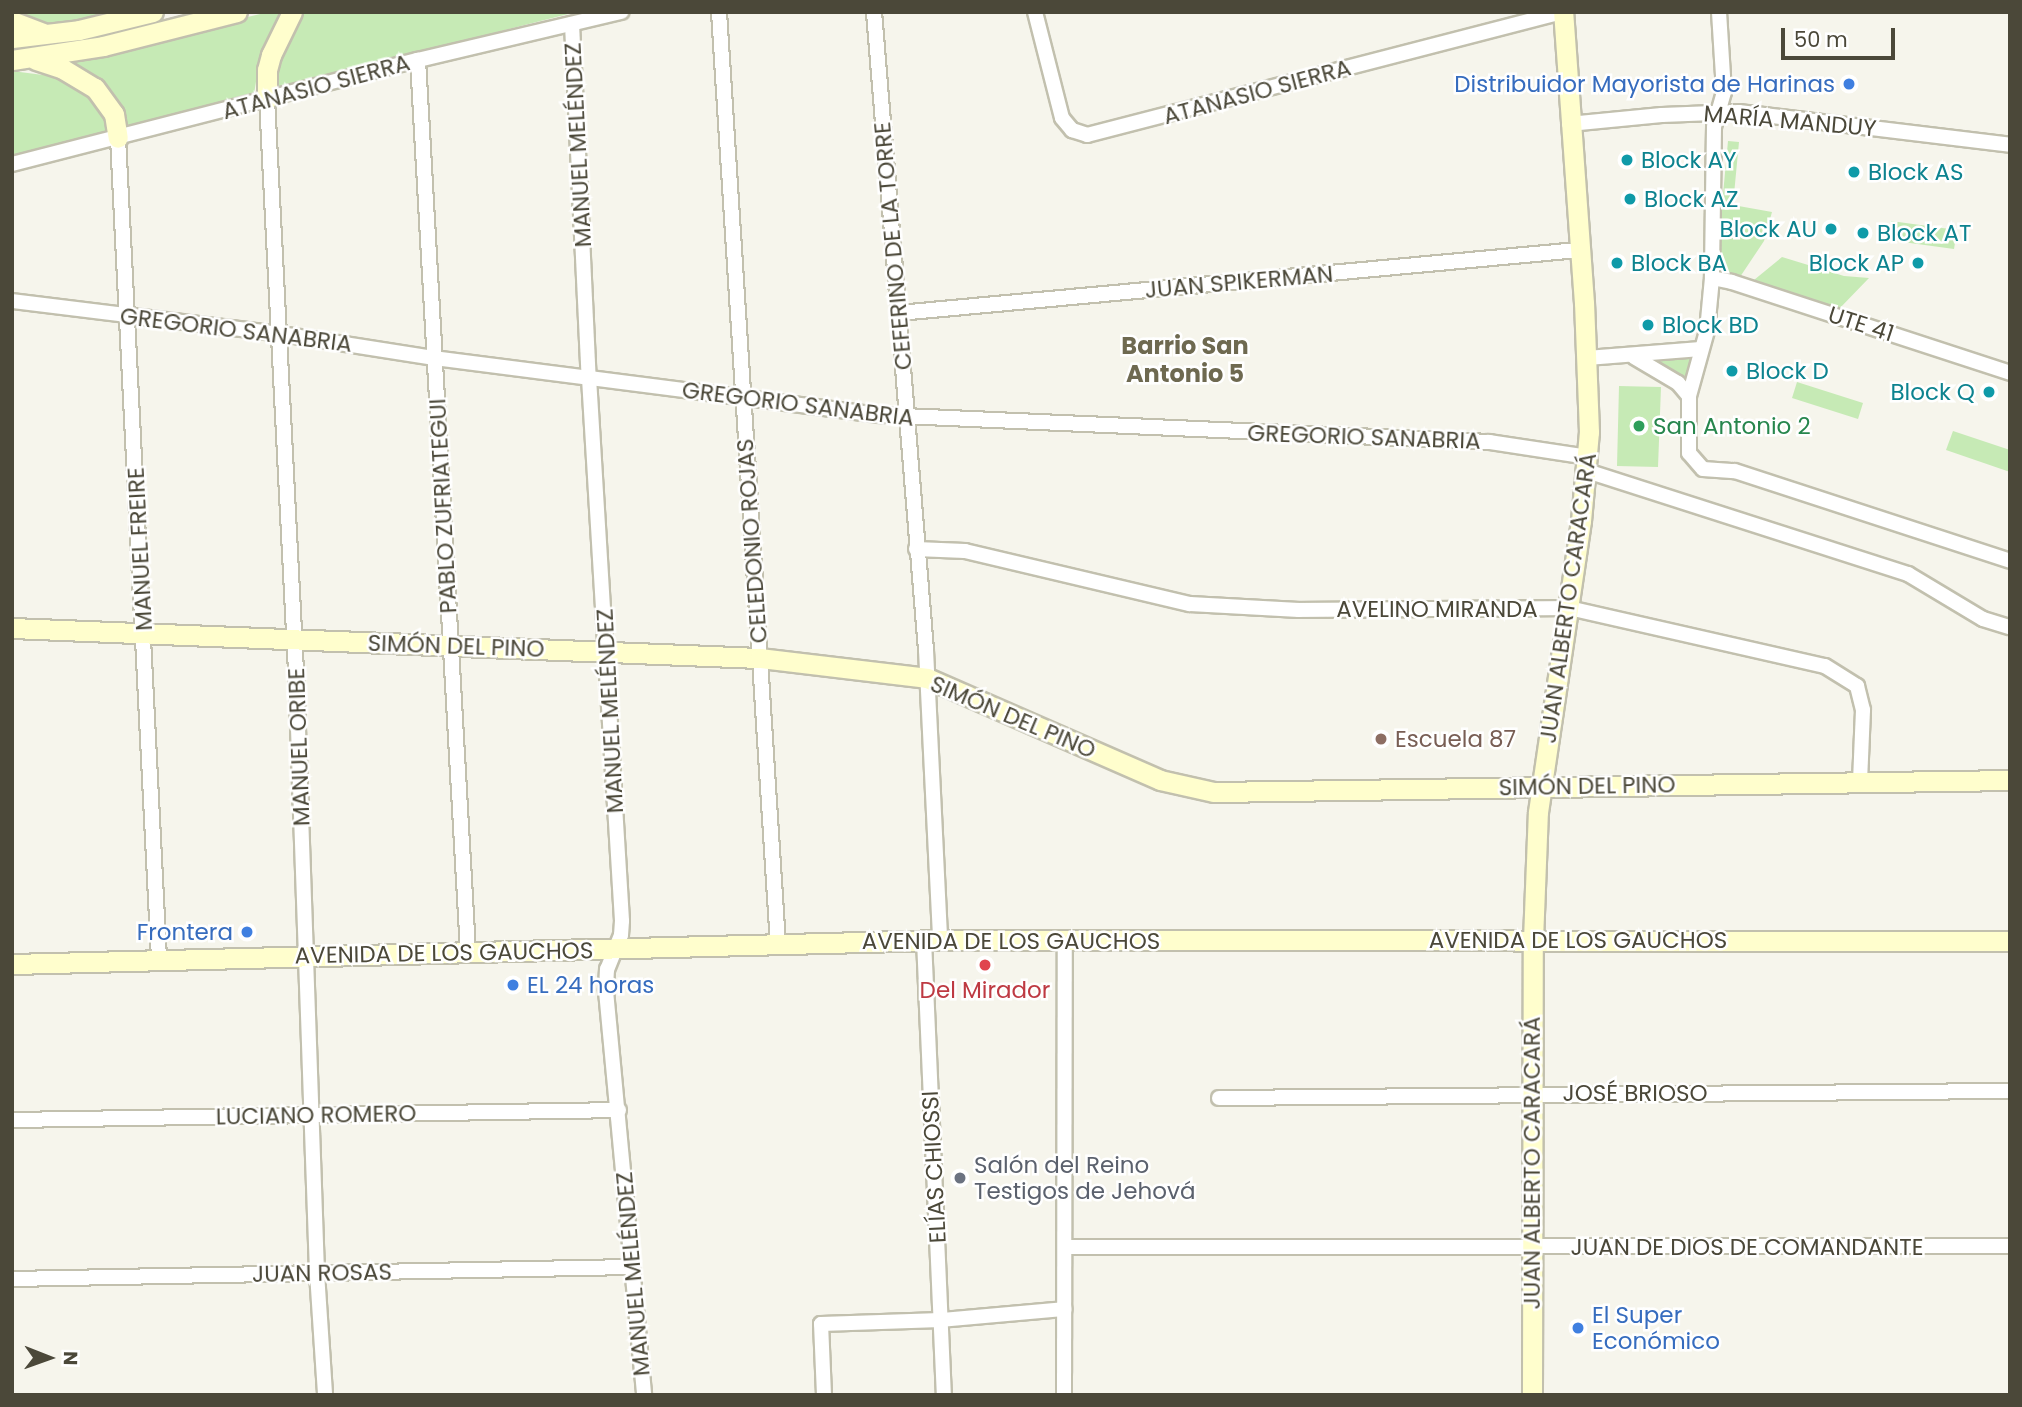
<!DOCTYPE html>
<meta charset="utf-8">
<style>
body{margin:0}
#map{position:relative;width:2022px;height:1407px;overflow:hidden;background:#f6f5ec;font-family:Poppins,sans-serif}
div>[style]{position:absolute}
.green>*{inset:0;background:#c6eab5}
.roads{filter:drop-shadow(2px 0 #c2c0ae) drop-shadow(-2px 0 #c2c0ae) drop-shadow(0 2px #c2c0ae) drop-shadow(0 -2px #c2c0ae)}
.street>*{height:14px;margin:-7px;padding:0 7px;transform-origin:7px;border-radius:7px;background:#fff}
.secondary>*{height:19px;margin:-9.5px;padding:0 9.5px;transform-origin:9.5px;border-radius:9.5px;background:#fffecd}
.dots>*{width:19px;height:19px;translate:-50% -50%;box-sizing:border-box;border:4px solid #fff;border-radius:50%}
span{translate:-50% -50%;white-space:nowrap;text-align:center;line-height:1.15;-webkit-text-stroke:5px #fff;paint-order:stroke}
.shop-label{font-size:23px;color:#366cbe}
.right{translate:-100% -50%;text-align:right}
.left{translate:0 -50%;text-align:left}
.street-label{font-size:23px;color:#4b4839}
.culture-label{font-size:23px;color:#0d838f}
.leisure-label{font-size:23px;color:#27864d}
.education-label{font-size:23px;color:#785e54}
.health-label{font-size:23px;color:#be3a42}
.worship-label{font-size:23px;color:#5b616d}
.neighbourhood-label{font-size:24px;color:#6e6950;font-weight:700}
.frame{position:absolute;inset:0;border:14px solid #4b4839;pointer-events:none}
.north{position:absolute;left:14px;top:1323px;width:70px;height:70px;-webkit-text-stroke:5px #fff;paint-order:stroke;rotate:91deg;font-size:19px;font-weight:700;line-height:28px;text-align:center;color:#4b4839}
.north::after{content:'';display:block;margin:auto;width:24px;height:32px;background:#4b4839;clip-path:polygon(50% 0,100% 100%,50% 72%,0 100%)}
.scale{position:absolute;left:1781px;top:28px;width:114px;height:32px;box-sizing:border-box;border:4px solid #4b4839;border-top:0;padding-left:9px;font-size:21px;line-height:24px;white-space:nowrap;color:#4b4839;-webkit-text-stroke:5px #fff;paint-order:stroke}
</style>
<div id="map">
<div class="green">
<i style="clip-path:polygon(14px 12px,119px 12px,51px 24px)"></i>
<i style="clip-path:polygon(268px 12px,282px 12px,260px 57px,254px 94px,132px 127px,126px 124px,121px 110px,65px 61px)"></i>
<i style="clip-path:polygon(303px 12px,576px 12px,277px 88px,274px 85px,275px 64px)"></i>
<i style="clip-path:polygon(12px 71px,51px 76px,80px 88px,104px 113px,108px 132px,12px 156px)"></i>
<i style="clip-path:polygon(1728px 141px,1739px 142px,1733px 205px,1772px 212px,1764px 241px,1740px 277px,1721px 270px,1717px 258px)"></i>
<i style="clip-path:polygon(1891px 221px,1957px 230px,1954px 249px,1888px 240px)"></i>
<i style="clip-path:polygon(1782px 257px,1844px 276px,1869px 278px,1839px 309px,1754px 280px)"></i>
<i style="clip-path:polygon(1689px 356px,1692px 360px,1687px 376px,1681px 379px,1656px 361px,1657px 358px)"></i>
<i style="clip-path:polygon(1797px 382px,1863px 403px,1858px 419px,1792px 398px)"></i>
<i style="clip-path:polygon(1619px 386px,1661px 387px,1658px 467px,1617px 466px)"></i>
<i style="clip-path:polygon(1953px 431px,2010px 450px,2010px 472px,1946px 450px)"></i>
</div>
<div class="roads">
<div class="street">
<i style="left:719px;top:12px;width:934px;rotate:86.38deg"></i>
<i style="left:874px;top:12px;width:640px;rotate:85.34deg"></i>
<i style="left:926px;top:650px;width:290px;rotate:87.2deg"></i>
<i style="left:1035px;top:12px;width:109px;rotate:75.7deg"></i>
<i style="left:1062px;top:118px;width:16px;rotate:50deg"></i>
<i style="left:1072px;top:130px;width:16px;rotate:18deg"></i>
<i style="left:1087px;top:135px;width:492px;rotate:-14.5deg"></i>
<i style="left:1719px;top:12px;width:80px;rotate:86.4deg"></i>
<i style="left:1724px;top:92px;width:36px;rotate:106deg"></i>
<i style="left:1714px;top:127px;width:151px;rotate:90.8deg"></i>
<i style="left:1712px;top:278px;width:53px;rotate:95.4deg"></i>
<i style="left:1707px;top:331px;width:67px;rotate:105.5deg"></i>
<i style="left:1689px;top:396px;width:57px;rotate:90deg"></i>
<i style="left:1689px;top:453px;width:21px;rotate:49deg"></i>
<i style="left:1703px;top:469px;width:32px;rotate:4deg"></i>
<i style="left:1735px;top:471px;width:289px;rotate:18.1deg"></i>
<i style="left:572px;top:24px;width:354px;rotate:87.3deg"></i>
<i style="left:589px;top:378px;width:544px;rotate:86.52deg"></i>
<i style="left:622px;top:921px;width:14px;rotate:94deg"></i>
<i style="left:621px;top:935px;width:37px;rotate:112deg"></i>
<i style="left:607px;top:969px;width:22px;rotate:93deg"></i>
<i style="left:606px;top:991px;width:406px;rotate:84.6deg"></i>
<i style="left:418px;top:60px;width:893px;rotate:86.79deg"></i>
<i style="left:267px;top:99px;width:573px;rotate:87.1deg"></i>
<i style="left:296px;top:671px;width:602px;rotate:88deg"></i>
<i style="left:317px;top:1273px;width:122px;rotate:86.2deg"></i>
<i style="left:1569px;top:124px;width:93px;rotate:-5.5deg"></i>
<i style="left:1662px;top:115px;width:77px;rotate:-2.2deg"></i>
<i style="left:1739px;top:112px;width:273px;rotate:6.9deg"></i>
<i style="left:118px;top:138px;width:823px;rotate:87.14deg"></i>
<i style="left:12px;top:164px;width:419px;rotate:-14.4deg"></i>
<i style="left:418px;top:60px;width:209px;rotate:-13.3deg"></i>
<i style="left:1712px;top:278px;width:20px;rotate:11deg"></i>
<i style="left:1732px;top:282px;width:293px;rotate:18.1deg"></i>
<i style="left:12px;top:301px;width:271px;rotate:7deg"></i>
<i style="left:281px;top:334px;width:155px;rotate:8.9deg"></i>
<i style="left:434px;top:358px;width:451px;rotate:7.3deg"></i>
<i style="left:881px;top:415px;width:609px;rotate:2.54deg"></i>
<i style="left:1489px;top:442px;width:100px;rotate:8.6deg"></i>
<i style="left:899px;top:313px;width:682px;rotate:-5.3deg"></i>
<i style="left:1634px;top:357px;width:51px;rotate:30.6deg"></i>
<i style="left:1678px;top:383px;width:17px;rotate:50deg"></i>
<i style="left:1587px;top:358px;width:114px;rotate:-4.5deg"></i>
<i style="left:1587px;top:471px;width:337px;rotate:17.8deg"></i>
<i style="left:1908px;top:574px;width:87px;rotate:31deg"></i>
<i style="left:1983px;top:619px;width:28px;rotate:17deg"></i>
<i style="left:916px;top:549px;width:49px;rotate:2.3deg"></i>
<i style="left:965px;top:551px;width:231px;rotate:13.3deg"></i>
<i style="left:1190px;top:604px;width:109px;rotate:3.2deg"></i>
<i style="left:1299px;top:610px;width:270px;rotate:-0.4deg"></i>
<i style="left:1569px;top:608px;width:262px;rotate:12.8deg"></i>
<i style="left:1825px;top:666px;width:38px;rotate:32deg"></i>
<i style="left:1857px;top:686px;width:25px;rotate:76deg"></i>
<i style="left:1863px;top:710px;width:71px;rotate:92.4deg"></i>
<i style="left:924px;top:940px;width:455px;rotate:87.5deg"></i>
<i style="left:1219px;top:1098px;width:791px;rotate:-0.51deg"></i>
<i style="left:12px;top:1120px;width:607px;rotate:-0.94deg"></i>
<i style="left:1065px;top:1247px;width:945px;rotate:-0.06deg"></i>
<i style="left:12px;top:1279px;width:620px;rotate:-1.11deg"></i>
<i style="left:824px;top:1395px;width:71px;rotate:-92.4deg"></i>
<i style="left:821px;top:1324px;width:120px;rotate:-1.9deg"></i>
<i style="left:941px;top:1320px;width:124px;rotate:-5.1deg"></i>
<i style="left:1064px;top:1395px;width:455px;rotate:-89.9deg"></i>
</div>
<div class="secondary">
<i style="left:12px;top:21px;width:33px;rotate:21deg"></i>
<i style="left:12px;top:38px;width:67px;rotate:-6.8deg"></i>
<i style="left:79px;top:30px;width:76px;rotate:-13.7deg"></i>
<i style="left:12px;top:60px;width:92px;rotate:-8.7deg"></i>
<i style="left:103px;top:46px;width:138px;rotate:-14.2deg"></i>
<i style="left:36px;top:60px;width:28px;rotate:18deg"></i>
<i style="left:63px;top:69px;width:37px;rotate:31deg"></i>
<i style="left:95px;top:88px;width:32px;rotate:54deg"></i>
<i style="left:114px;top:114px;width:24px;rotate:81deg"></i>
<i style="left:267px;top:99px;width:29px;rotate:-90deg"></i>
<i style="left:267px;top:70px;width:16px;rotate:-75deg"></i>
<i style="left:271px;top:55px;width:48px;rotate:-64deg"></i>
<i style="left:12px;top:628px;width:749px;rotate:2.3deg"></i>
<i style="left:760px;top:658px;width:168px;rotate:6.8deg"></i>
<i style="left:927px;top:678px;width:254px;rotate:23.6deg"></i>
<i style="left:1160px;top:780px;width:55px;rotate:12.5deg"></i>
<i style="left:1214px;top:792px;width:796px;rotate:-0.86deg"></i>
<i style="left:12px;top:964px;width:928px;rotate:-1.48deg"></i>
<i style="left:940px;top:940px;width:1070px;rotate:0.05deg"></i>
<i style="left:1532px;top:1395px;width:455px;rotate:-89.9deg"></i>
<i style="left:1533px;top:940px;width:128px;rotate:-87.8deg"></i>
<i style="left:1538px;top:812px;width:294px;rotate:-81.6deg"></i>
<i style="left:1581px;top:521px;width:89px;rotate:-84.9deg"></i>
<i style="left:1589px;top:432px;width:129px;rotate:-92.2deg"></i>
<i style="left:1584px;top:303px;width:292px;rotate:-94.1deg"></i>
</div>
</div>
<div class="dots">
<i style="left:1849px;top:84px;background:#3f7fe0"></i>
<i style="left:1627px;top:160px;background:#0f9aa8"></i>
<i style="left:1854px;top:172px;background:#0f9aa8"></i>
<i style="left:1630px;top:199px;background:#0f9aa8"></i>
<i style="left:1831px;top:229px;background:#0f9aa8"></i>
<i style="left:1863px;top:233px;background:#0f9aa8"></i>
<i style="left:1617px;top:263px;background:#0f9aa8"></i>
<i style="left:1918px;top:263px;background:#0f9aa8"></i>
<i style="left:1648px;top:325px;background:#0f9aa8"></i>
<i style="left:1732px;top:371px;background:#0f9aa8"></i>
<i style="left:1989px;top:392px;background:#0f9aa8"></i>
<i style="left:1639px;top:426px;background:#2e9e5b"></i>
<i style="left:1381px;top:739px;background:#8d6e63"></i>
<i style="left:247px;top:932px;background:#3f7fe0"></i>
<i style="left:985px;top:965px;background:#e0444e"></i>
<i style="left:513px;top:985px;background:#3f7fe0"></i>
<i style="left:960px;top:1178px;background:#6b7280"></i>
<i style="left:1578px;top:1328px;background:#3f7fe0"></i>
</div>
<div class="shop-label">
<span class="right" style="left:1835px;top:84px">Distribuidor Mayorista de Harinas</span>
<span class="right" style="left:233px;top:932px">Frontera</span>
<span class="left" style="left:527px;top:985px">EL 24 horas</span>
<span class="left" style="left:1592px;top:1328px">El Super<br>Económico</span>
</div>
<div class="street-label">
<span style="left:316px;top:87px;rotate:-15deg">ATANASIO SIERRA</span>
<span style="left:1257px;top:92px;rotate:-15deg">ATANASIO SIERRA</span>
<span style="left:1790px;top:121px;rotate:5deg">MARÍA MANDUY</span>
<span style="left:578px;top:145px;rotate:-93deg">MANUEL MELÉNDEZ</span>
<span style="left:893px;top:246px;rotate:-95deg">CEFERINO DE LA TORRE</span>
<span style="left:1239px;top:282px;rotate:-5deg">JUAN SPIKERMAN</span>
<span style="left:1861px;top:324px;rotate:18deg">UTE 41</span>
<span style="left:236px;top:330px;rotate:7deg">GREGORIO SANABRIA</span>
<span style="left:798px;top:404px;rotate:7deg">GREGORIO SANABRIA</span>
<span style="left:1364px;top:437px;rotate:2deg">GREGORIO SANABRIA</span>
<span style="left:443px;top:506px;rotate:-93deg">PABLO ZUFRIATEGUI</span>
<span style="left:752px;top:541px;rotate:-94deg">CELEDONIO ROJAS</span>
<span style="left:140px;top:549px;rotate:-93deg">MANUEL FREIRE</span>
<span style="left:1568px;top:598px;rotate:-82deg">JUAN ALBERTO CARACARÁ</span>
<span style="left:1437px;top:609px">AVELINO MIRANDA</span>
<span style="left:456px;top:646px;rotate:2deg">SIMÓN DEL PINO</span>
<span style="left:610px;top:711px;rotate:-93deg">MANUEL MELÉNDEZ</span>
<span style="left:1013px;top:717px;rotate:23deg">SIMÓN DEL PINO</span>
<span style="left:299px;top:747px;rotate:-92deg">MANUEL ORIBE</span>
<span style="left:1587px;top:786px;rotate:-1deg">SIMÓN DEL PINO</span>
<span style="left:1578px;top:940px">AVENIDA DE LOS GAUCHOS</span>
<span style="left:1011px;top:941px">AVENIDA DE LOS GAUCHOS</span>
<span style="left:444px;top:953px;rotate:-1deg">AVENIDA DE LOS GAUCHOS</span>
<span style="left:1635px;top:1093px">JOSÉ BRIOSO</span>
<span style="left:316px;top:1115px;rotate:-1deg">LUCIANO ROMERO</span>
<span style="left:1532px;top:1163px;rotate:-90deg">JUAN ALBERTO CARACARÁ</span>
<span style="left:934px;top:1167px;rotate:-93deg">ELÍAS CHIOSSI</span>
<span style="left:1747px;top:1247px">JUAN DE DIOS DE COMANDANTE</span>
<span style="left:322px;top:1273px;rotate:-1deg">JUAN ROSAS</span>
<span style="left:633px;top:1274px;rotate:-95deg">MANUEL MELÉNDEZ</span>
</div>
<div class="culture-label">
<span class="left" style="left:1641px;top:160px">Block AY</span>
<span class="left" style="left:1868px;top:172px">Block AS</span>
<span class="left" style="left:1644px;top:199px">Block AZ</span>
<span class="right" style="left:1817px;top:229px">Block AU</span>
<span class="left" style="left:1877px;top:233px">Block AT</span>
<span class="left" style="left:1631px;top:263px">Block BA</span>
<span class="right" style="left:1904px;top:263px">Block AP</span>
<span class="left" style="left:1662px;top:325px">Block BD</span>
<span class="left" style="left:1746px;top:371px">Block D</span>
<span class="right" style="left:1975px;top:392px">Block Q</span>
</div>
<div class="leisure-label">
<span class="left" style="left:1653px;top:426px">San Antonio 2</span>
</div>
<div class="education-label">
<span class="left" style="left:1395px;top:739px">Escuela 87</span>
</div>
<div class="health-label">
<span style="left:985px;top:990px">Del Mirador</span>
</div>
<div class="worship-label">
<span class="left" style="left:974px;top:1178px">Salón del Reino<br>Testigos de Jehová</span>
</div>
<div class="neighbourhood-label">
<span style="left:1185px;top:360px">Barrio San<br>Antonio 5</span>
</div>
<div class="frame"></div>
<div class="north">N</div>
<div class="scale">50 m</div>
</div>
